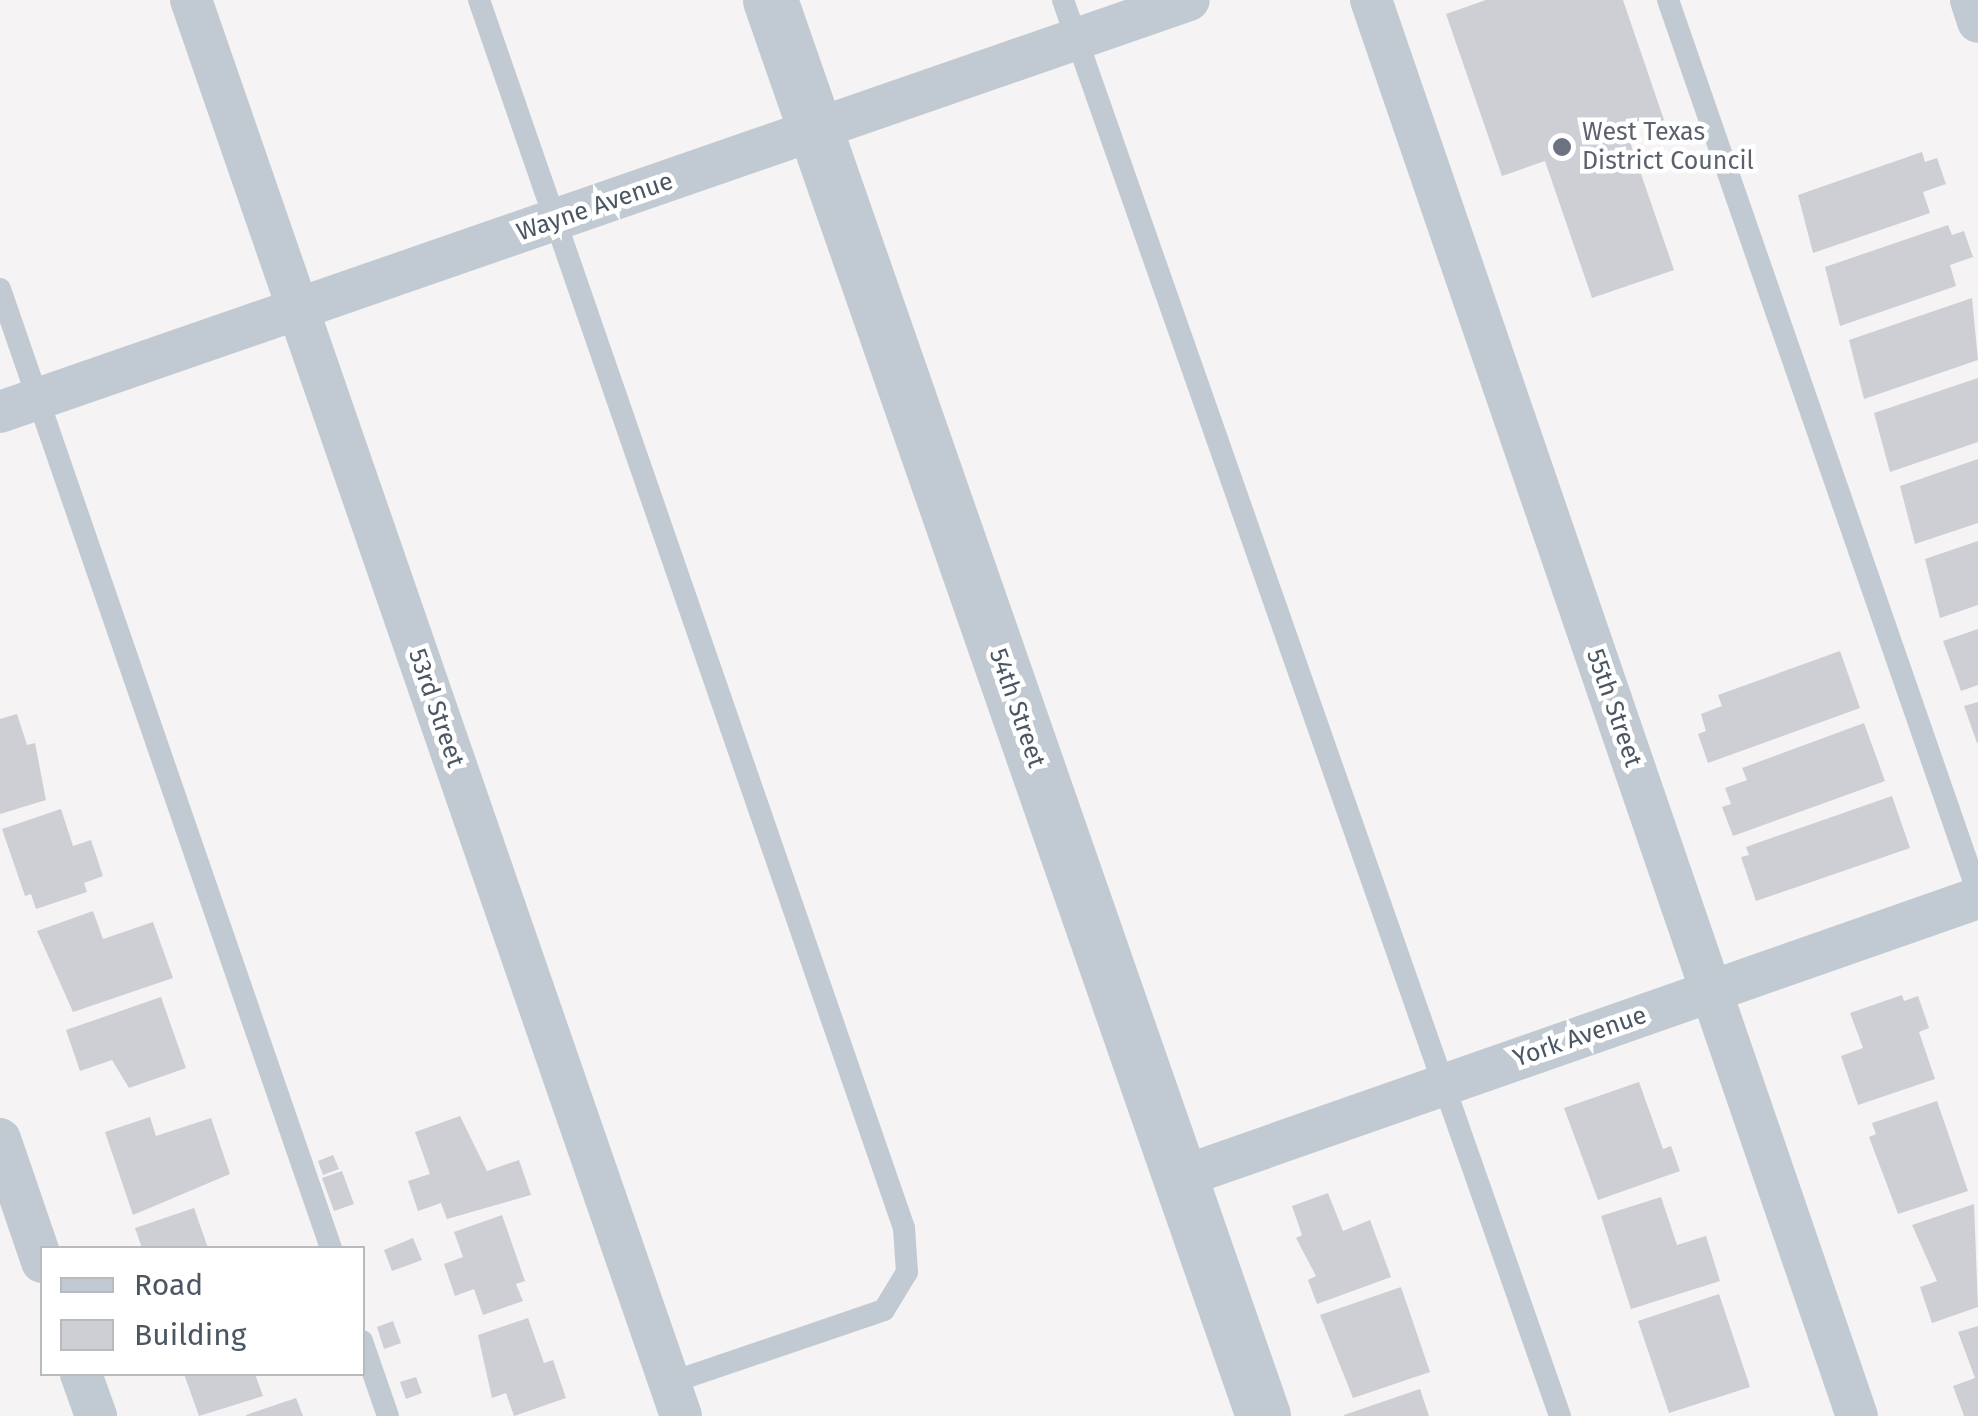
<!DOCTYPE html>
<style>
body{margin:0}
#map{position:relative;width:1978px;height:1416px;overflow:hidden;background:#f5f3f3;font-family:"Fira Sans",sans-serif}
div>[style]{position:absolute}
.building>*{inset:0;background:#cdcfd5}
.service>*{height:22px;margin:-11px;padding:0 11px;transform-origin:11px;border-radius:11px;background:#c1cad2}
.minor>*{height:42px;margin:-21px;padding:0 21px;transform-origin:21px;border-radius:21px;background:#c1cad2}
.tertiary>*{height:55px;margin:-27.5px;padding:0 27.5px;transform-origin:27.5px;border-radius:27.5px;background:#c1cad2}
.dots>*{width:28px;height:28px;translate:-50% -50%;box-sizing:border-box;border:5px solid #fff;border-radius:50%}
span{translate:-50% -50%;white-space:nowrap;text-align:center;line-height:1.15;-webkit-text-stroke:9px #fff;paint-order:stroke}
.worship-label{font-size:25px;color:#5b616d}
.left{translate:0 -50%;text-align:left}
.street-label{font-size:25px;color:#4a5661}
.legend{position:absolute;left:40px;top:1246px;width:325px;height:130px;box-sizing:border-box;background:#fff;border:2px solid #b7bbc0;margin:0;padding:12px 18px;list-style:none;font-size:30px;color:#4a5661}
.legend li{display:flex;align-items:center;gap:20px;height:50px}
.legend b{width:50px;border:2px solid #b7bbc0}
</style>
<div id="map">
<div class="building">
<i style="clip-path:polygon(1486px 0,1623px 0,1664px 120px,1627px 133px,1674px 270px,1592px 298px,1545px 161px,1502px 176px,1446px 14px)"></i>
<i style="clip-path:polygon(1922px 152px,1925px 162px,1937px 158px,1946px 184px,1923px 192px,1930px 213px,1813px 253px,1798px 195px)"></i>
<i style="clip-path:polygon(1948px 225px,1952px 235px,1964px 231px,1973px 257px,1950px 265px,1956px 286px,1840px 326px,1825px 267px)"></i>
<i style="clip-path:polygon(1972px 298px,1978px 360px,1864px 399px,1849px 340px)"></i>
<i style="clip-path:polygon(1978px 378px,1978px 442px,1890px 472px,1874px 413px)"></i>
<i style="clip-path:polygon(1978px 459px,1978px 523px,1915px 544px,1900px 486px)"></i>
<i style="clip-path:polygon(1978px 541px,1978px 605px,1940px 618px,1925px 559px)"></i>
<i style="clip-path:polygon(1978px 629px,1978px 685px,1961px 691px,1943px 641px)"></i>
<i style="clip-path:polygon(1840px 651px,1860px 708px,1708px 763px,1698px 734px,1706px 731px,1701px 714px,1722px 706px,1718px 695px)"></i>
<i style="clip-path:polygon(1978px 702px,1978px 743px,1977px 743px,1964px 706px)"></i>
<i style="clip-path:polygon(17px 714px,27px 745px,35px 743px,46px 800px,0 814px,0 719px)"></i>
<i style="clip-path:polygon(1864px 723px,1885px 781px,1733px 836px,1722px 807px,1731px 804px,1725px 788px,1747px 780px,1742px 768px)"></i>
<i style="clip-path:polygon(1892px 796px,1910px 848px,1756px 901px,1741px 857px,1749px 855px,1746px 847px)"></i>
<i style="clip-path:polygon(61px 809px,73px 846px,91px 840px,103px 876px,84px 883px,87px 892px,36px 909px,31px 894px,25px 896px,2px 829px)"></i>
<i style="clip-path:polygon(93px 911px,103px 939px,153px 922px,173px 978px,73px 1012px,37px 931px)"></i>
<i style="clip-path:polygon(1902px 995px,1904px 1001px,1918px 996px,1929px 1028px,1919px 1032px,1935px 1079px,1858px 1105px,1841px 1056px,1863px 1048px,1850px 1013px)"></i>
<i style="clip-path:polygon(161px 997px,186px 1068px,129px 1088px,112px 1060px,80px 1071px,66px 1030px)"></i>
<i style="clip-path:polygon(1639px 1082px,1663px 1149px,1671px 1146px,1680px 1171px,1598px 1200px,1564px 1108px)"></i>
<i style="clip-path:polygon(1937px 1101px,1968px 1191px,1898px 1214px,1869px 1137px,1876px 1134px,1872px 1123px)"></i>
<i style="clip-path:polygon(460px 1116px,487px 1171px,519px 1160px,531px 1195px,447px 1219px,441px 1203px,418px 1211px,408px 1181px,430px 1174px,415px 1132px)"></i>
<i style="clip-path:polygon(150px 1117px,156px 1136px,211px 1118px,230px 1174px,133px 1215px,105px 1132px)"></i>
<i style="clip-path:polygon(333px 1155px,339px 1169px,323px 1175px,318px 1161px)"></i>
<i style="clip-path:polygon(342px 1171px,354px 1204px,334px 1211px,322px 1178px)"></i>
<i style="clip-path:polygon(1328px 1193px,1343px 1231px,1370px 1220px,1391px 1277px,1317px 1304px,1308px 1280px,1316px 1276px,1296px 1238px,1302px 1235px,1292px 1206px)"></i>
<i style="clip-path:polygon(1661px 1197px,1677px 1245px,1706px 1236px,1720px 1281px,1631px 1309px,1601px 1216px)"></i>
<i style="clip-path:polygon(1974px 1204px,1978px 1307px,1932px 1323px,1920px 1287px,1937px 1281px,1912px 1225px)"></i>
<i style="clip-path:polygon(194px 1208px,208px 1248px,142px 1248px,135px 1228px)"></i>
<i style="clip-path:polygon(502px 1215px,525px 1281px,516px 1284px,523px 1301px,483px 1315px,474px 1289px,455px 1296px,444px 1264px,463px 1257px,454px 1232px)"></i>
<i style="clip-path:polygon(413px 1238px,422px 1260px,392px 1271px,384px 1250px)"></i>
<i style="clip-path:polygon(1401px 1287px,1430px 1372px,1353px 1398px,1320px 1315px)"></i>
<i style="clip-path:polygon(1719px 1294px,1750px 1387px,1669px 1413px,1638px 1321px)"></i>
<i style="clip-path:polygon(528px 1318px,544px 1363px,553px 1360px,566px 1398px,514px 1416px,506px 1393px,492px 1398px,478px 1335px)"></i>
<i style="clip-path:polygon(393px 1321px,401px 1343px,384px 1349px,377px 1327px)"></i>
<i style="clip-path:polygon(1978px 1326px,1978px 1416px,1964px 1416px,1953px 1386px,1975px 1378px,1958px 1332px)"></i>
<i style="clip-path:polygon(184px 1374px,255px 1374px,263px 1396px,199px 1416px)"></i>
<i style="clip-path:polygon(416px 1377px,422px 1393px,406px 1399px,400px 1382px)"></i>
<i style="clip-path:polygon(1420px 1389px,1429px 1416px,1344px 1416px,1344px 1415px)"></i>
<i style="clip-path:polygon(296px 1398px,303px 1416px,246px 1416px,246px 1415px)"></i>
</div>
<div class="service">
<i style="left:479px;top:0;width:1299px;rotate:70.91deg"></i>
<i style="left:904px;top:1228px;width:44px;rotate:86.1deg"></i>
<i style="left:907px;top:1272px;width:44px;rotate:121.2deg"></i>
<i style="left:884px;top:1310px;width:227px;rotate:161.2deg"></i>
<i style="left:1063px;top:0;width:1501px;rotate:70.66deg"></i>
<i style="left:1668px;top:0;width:945px;rotate:70.86deg"></i>
<i style="left:0;top:289px;width:1015px;rotate:70.96deg"></i>
<i style="left:362px;top:1341px;width:79px;rotate:70.9deg"></i>
</div>
<div class="minor">
<i style="left:191px;top:0;width:1498px;rotate:70.91deg"></i>
<i style="left:1371px;top:0;width:1497px;rotate:71.06deg"></i>
<i style="left:1971px;top:0;width:23px;rotate:72deg"></i>
<i style="left:0;top:412px;width:1258px;rotate:-19.11deg"></i>
<i style="left:0;top:1139px;width:130px;rotate:71.1deg"></i>
<i style="left:1181px;top:1177px;width:844px;rotate:-19.29deg"></i>
<i style="left:81px;top:1374px;width:45px;rotate:70.3deg"></i>
</div>
<div class="tertiary">
<i style="left:770px;top:0;width:1499px;rotate:70.8deg"></i>
</div>
<div class="dots">
<i style="left:1562px;top:147px;background:#6b7280"></i>
</div>
<div class="worship-label">
<span class="left" style="left:1582px;top:147px">West Texas<br>District Council</span>
</div>
<div class="street-label">
<span style="left:595px;top:207px;rotate:-19deg">Wayne Avenue</span>
<span style="left:436px;top:708px;rotate:71deg">53rd Street</span>
<span style="left:1017px;top:708px;rotate:71deg">54th Street</span>
<span style="left:1614px;top:708px;rotate:71deg">55th Street</span>
<span style="left:1580px;top:1037px;rotate:-19deg">York Avenue</span>
</div>
<ul class="legend">
<li><b style="height:12px;background:#c1cad2"></b>Road</li>
<li><b style="height:28px;background:#cdcfd5"></b>Building</li>
</ul>
</div>
